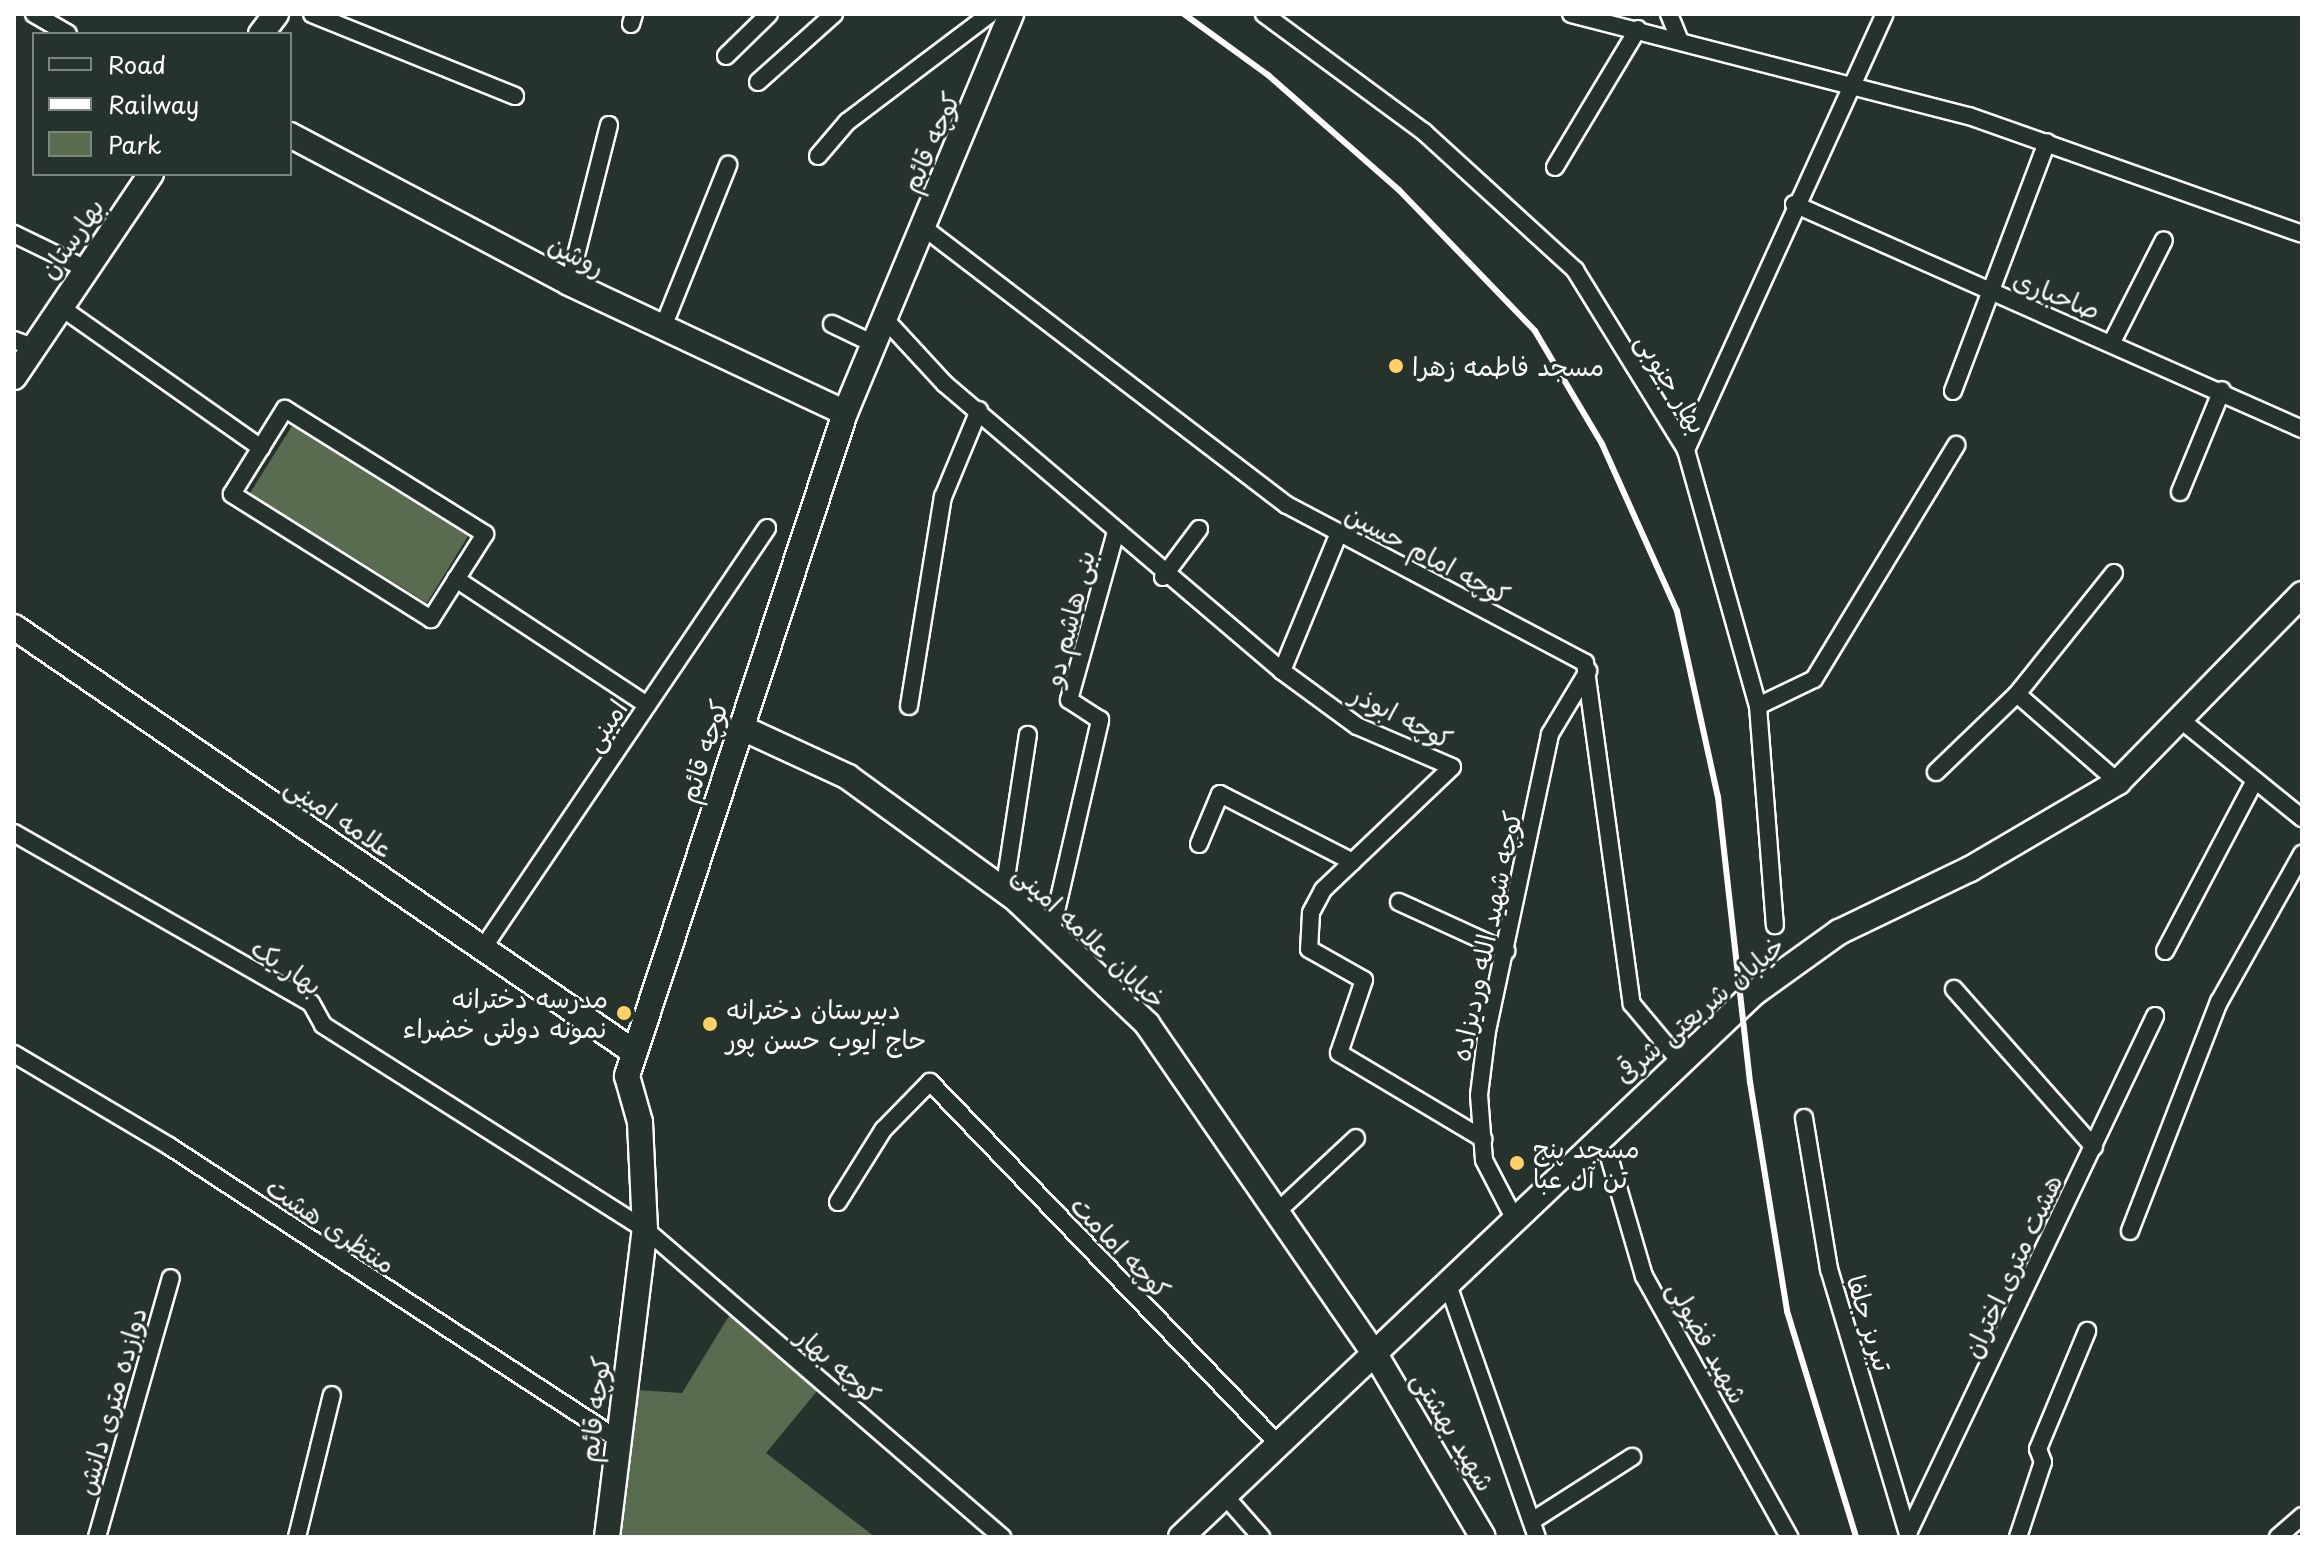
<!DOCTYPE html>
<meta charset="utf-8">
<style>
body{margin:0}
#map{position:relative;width:2316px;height:1551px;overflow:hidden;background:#26332d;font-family:"Playpen Sans","Playpen Sans Arabic",sans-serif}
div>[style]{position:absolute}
.green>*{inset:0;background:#596c4f}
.roads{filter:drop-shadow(2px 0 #fff) drop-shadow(-2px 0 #fff) drop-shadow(0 2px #fff) drop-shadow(0 -2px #fff)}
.street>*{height:16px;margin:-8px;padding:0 8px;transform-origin:8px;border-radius:8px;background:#26332d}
.secondary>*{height:24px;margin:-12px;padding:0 12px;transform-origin:12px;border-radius:12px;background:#26332d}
.rail>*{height:6px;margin:-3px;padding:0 3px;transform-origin:3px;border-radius:3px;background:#fff}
.dots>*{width:22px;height:22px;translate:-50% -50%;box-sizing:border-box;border:4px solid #26332d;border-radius:50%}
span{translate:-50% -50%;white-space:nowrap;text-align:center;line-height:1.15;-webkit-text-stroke:6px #26332d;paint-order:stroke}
.street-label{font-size:26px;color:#fff}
.poi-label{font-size:26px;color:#fff}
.left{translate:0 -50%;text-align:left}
.right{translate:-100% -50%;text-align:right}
.frame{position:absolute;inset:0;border:16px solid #fff;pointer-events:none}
.legend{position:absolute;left:32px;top:32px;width:260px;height:144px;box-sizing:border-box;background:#26332d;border:2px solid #7d8581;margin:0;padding:10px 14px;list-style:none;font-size:24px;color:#fff}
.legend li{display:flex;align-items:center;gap:16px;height:40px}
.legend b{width:40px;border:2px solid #7d8581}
</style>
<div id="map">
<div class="green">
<i style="clip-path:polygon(292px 426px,468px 536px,427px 603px,250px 493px)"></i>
<i style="clip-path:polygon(732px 1311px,822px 1385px,766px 1453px,875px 1537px,617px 1537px,637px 1390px,682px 1393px)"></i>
</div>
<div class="roads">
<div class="street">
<i style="left:34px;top:14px;width:39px;rotate:30deg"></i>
<i style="left:312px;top:14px;width:219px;rotate:22deg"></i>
<i style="left:1264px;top:14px;width:199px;rotate:36.4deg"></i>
<i style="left:1424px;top:132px;width:205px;rotate:42.4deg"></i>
<i style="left:1575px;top:270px;width:211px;rotate:58.3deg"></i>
<i style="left:1686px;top:450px;width:266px;rotate:74.3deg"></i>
<i style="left:1758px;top:706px;width:220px;rotate:85.6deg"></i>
<i style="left:1571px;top:14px;width:411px;rotate:14.4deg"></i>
<i style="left:1969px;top:116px;width:353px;rotate:19.5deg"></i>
<i style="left:1669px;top:14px;width:27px;rotate:68deg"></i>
<i style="left:631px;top:24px;width:10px;rotate:-73deg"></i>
<i style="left:726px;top:56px;width:60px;rotate:-44.3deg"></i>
<i style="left:758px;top:82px;width:102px;rotate:-41.8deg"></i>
<i style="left:818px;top:156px;width:45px;rotate:-49.5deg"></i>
<i style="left:847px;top:122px;width:179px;rotate:-37.1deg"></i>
<i style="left:1555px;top:167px;width:161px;rotate:-59deg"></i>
<i style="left:1794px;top:204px;width:556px;rotate:23.89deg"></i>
<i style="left:923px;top:227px;width:458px;rotate:37.4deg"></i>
<i style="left:1287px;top:505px;width:337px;rotate:27.9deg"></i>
<i style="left:1585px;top:663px;width:344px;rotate:82.2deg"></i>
<i style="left:1632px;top:1004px;width:72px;rotate:50.1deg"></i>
<i style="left:14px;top:234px;width:76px;rotate:25.9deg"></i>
<i style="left:569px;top:283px;width:163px;rotate:-75.8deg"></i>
<i style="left:59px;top:306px;width:247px;rotate:35.1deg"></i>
<i style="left:884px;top:318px;width:90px;rotate:47.3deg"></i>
<i style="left:945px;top:384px;width:443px;rotate:40.4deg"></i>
<i style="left:1282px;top:671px;width:93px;rotate:36.3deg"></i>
<i style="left:1357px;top:726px;width:103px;rotate:23.3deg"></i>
<i style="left:1452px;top:767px;width:178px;rotate:136.4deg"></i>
<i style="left:1323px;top:890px;width:26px;rotate:118deg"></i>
<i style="left:1311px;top:913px;width:36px;rotate:93deg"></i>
<i style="left:1309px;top:949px;width:63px;rotate:29.4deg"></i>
<i style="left:1364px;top:980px;width:77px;rotate:108.9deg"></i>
<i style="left:1339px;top:1053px;width:168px;rotate:30.8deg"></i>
<i style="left:832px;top:324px;width:47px;rotate:25.5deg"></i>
<i style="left:663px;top:327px;width:175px;rotate:-68.1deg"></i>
<i style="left:14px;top:340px;width:19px;rotate:21deg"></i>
<i style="left:2112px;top:342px;width:114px;rotate:-63deg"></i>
<i style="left:1953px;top:391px;width:266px;rotate:-69.3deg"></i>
<i style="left:285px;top:409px;width:236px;rotate:32deg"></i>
<i style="left:485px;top:534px;width:101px;rotate:122.4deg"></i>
<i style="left:431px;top:619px;width:235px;rotate:-147.9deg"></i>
<i style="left:232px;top:494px;width:100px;rotate:-58.1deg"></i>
<i style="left:1686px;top:450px;width:478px;rotate:-65.5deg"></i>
<i style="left:2180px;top:492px;width:110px;rotate:-67.6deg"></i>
<i style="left:2114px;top:573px;width:155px;rotate:128.7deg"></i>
<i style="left:2017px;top:694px;width:134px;rotate:41.1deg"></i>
<i style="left:1163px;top:577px;width:60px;rotate:-53.1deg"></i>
<i style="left:456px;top:579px;width:229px;rotate:33.4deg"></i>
<i style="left:1282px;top:671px;width:147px;rotate:-67.6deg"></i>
<i style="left:909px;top:706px;width:212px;rotate:-80.8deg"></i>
<i style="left:943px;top:497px;width:94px;rotate:-67.5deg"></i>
<i style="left:1758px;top:706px;width:62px;rotate:-25.7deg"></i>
<i style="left:1814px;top:679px;width:274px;rotate:-58.7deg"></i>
<i style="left:2181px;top:720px;width:156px;rotate:39deg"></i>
<i style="left:1936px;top:772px;width:112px;rotate:-43.9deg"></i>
<i style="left:14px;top:833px;width:342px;rotate:29.8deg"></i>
<i style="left:311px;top:1003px;width:25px;rotate:61deg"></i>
<i style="left:323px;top:1025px;width:381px;rotate:32.4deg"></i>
<i style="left:645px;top:1229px;width:472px;rotate:40.8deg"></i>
<i style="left:1199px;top:844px;width:54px;rotate:-67.2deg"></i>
<i style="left:1220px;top:794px;width:149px;rotate:27.1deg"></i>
<i style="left:1004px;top:891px;width:158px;rotate:-81.3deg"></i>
<i style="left:1399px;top:902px;width:118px;rotate:24.6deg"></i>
<i style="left:1051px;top:933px;width:219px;rotate:-77deg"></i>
<i style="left:1100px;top:720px;width:37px;rotate:-147deg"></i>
<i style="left:1069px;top:700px;width:171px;rotate:-74.4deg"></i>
<i style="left:483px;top:948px;width:507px;rotate:-55.93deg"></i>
<i style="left:2165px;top:951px;width:193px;rotate:-62.2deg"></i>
<i style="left:1954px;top:989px;width:211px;rotate:48.5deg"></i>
<i style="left:14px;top:1054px;width:180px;rotate:30.7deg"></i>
<i style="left:169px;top:1146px;width:538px;rotate:33.16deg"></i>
<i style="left:1804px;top:1118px;width:153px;rotate:80.6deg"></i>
<i style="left:1829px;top:1269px;width:280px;rotate:73.4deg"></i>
<i style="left:1610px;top:1160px;width:121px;rotate:73.7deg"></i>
<i style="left:1644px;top:1276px;width:299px;rotate:60.9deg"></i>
<i style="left:838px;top:1202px;width:85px;rotate:-58deg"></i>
<i style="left:883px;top:1130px;width:67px;rotate:-45.6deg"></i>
<i style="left:930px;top:1082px;width:504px;rotate:46.13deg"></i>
<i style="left:1277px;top:1212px;width:108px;rotate:-43.1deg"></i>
<i style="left:1513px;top:1216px;width:63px;rotate:-117.4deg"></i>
<i style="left:1484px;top:1160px;width:65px;rotate:-94.4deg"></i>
<i style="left:1479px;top:1095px;width:64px;rotate:-82.9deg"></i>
<i style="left:1487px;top:1031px;width:304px;rotate:-78deg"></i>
<i style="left:1550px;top:734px;width:74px;rotate:-58.9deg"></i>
<i style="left:2130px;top:1231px;width:246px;rotate:-68.8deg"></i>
<i style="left:2219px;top:1002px;width:170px;rotate:-60.7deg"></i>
<i style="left:1447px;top:1282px;width:270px;rotate:70.6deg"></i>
<i style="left:1225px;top:1496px;width:55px;rotate:48.7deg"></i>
<i style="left:1532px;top:1521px;width:119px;rotate:-32.6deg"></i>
<i style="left:1908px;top:1533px;width:573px;rotate:-64.46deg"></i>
<i style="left:97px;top:1537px;width:269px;rotate:-74.1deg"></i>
<i style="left:297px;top:1537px;width:146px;rotate:-76.2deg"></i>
<i style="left:2018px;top:1537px;width:79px;rotate:-71.6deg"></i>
<i style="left:2043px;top:1462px;width:14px;rotate:-111deg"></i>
<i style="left:2038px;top:1449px;width:128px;rotate:-67.4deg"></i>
<i style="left:2278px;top:1537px;width:32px;rotate:-41deg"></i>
</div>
<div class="secondary">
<i style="left:261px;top:34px;width:25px;rotate:-53deg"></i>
<i style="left:290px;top:135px;width:316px;rotate:27.9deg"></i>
<i style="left:569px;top:283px;width:305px;rotate:25.2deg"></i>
<i style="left:14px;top:377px;width:245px;rotate:-56deg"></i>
<i style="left:14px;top:627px;width:752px;rotate:34.43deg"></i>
<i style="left:740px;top:727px;width:119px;rotate:24.8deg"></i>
<i style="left:848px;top:777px;width:209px;rotate:36deg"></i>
<i style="left:1017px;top:900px;width:180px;rotate:43.6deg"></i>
<i style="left:1147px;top:1024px;width:401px;rotate:55.4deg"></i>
<i style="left:1375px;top:1354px;width:212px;rotate:59.5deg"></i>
<i style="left:607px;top:1537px;width:310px;rotate:-83deg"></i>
<i style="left:645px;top:1229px;width:107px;rotate:-92.7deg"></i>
<i style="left:640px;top:1122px;width:48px;rotate:-105.8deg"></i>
<i style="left:627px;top:1076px;width:698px;rotate:-71.8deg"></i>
<i style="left:845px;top:413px;width:432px;rotate:-67.4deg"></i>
<i style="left:1181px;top:1537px;width:790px;rotate:-43.51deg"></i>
<i style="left:1754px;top:993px;width:105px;rotate:-35.7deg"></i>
<i style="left:1839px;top:932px;width:145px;rotate:-25.7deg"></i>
<i style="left:1970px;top:869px;width:172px;rotate:-30.4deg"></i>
<i style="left:2118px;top:782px;width:263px;rotate:-45.6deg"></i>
</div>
</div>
<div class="rail">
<i style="left:1184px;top:14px;width:104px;rotate:36deg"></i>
<i style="left:1268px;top:75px;width:174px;rotate:41.3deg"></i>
<i style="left:1399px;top:190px;width:196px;rotate:46deg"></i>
<i style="left:1535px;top:331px;width:131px;rotate:59.3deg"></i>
<i style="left:1602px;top:444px;width:183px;rotate:65.8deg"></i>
<i style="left:1677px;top:611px;width:190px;rotate:77.6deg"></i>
<i style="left:1718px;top:797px;width:287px;rotate:83.6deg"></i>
<i style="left:1750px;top:1082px;width:232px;rotate:80.8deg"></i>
<i style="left:1787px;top:1311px;width:236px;rotate:73deg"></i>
</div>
<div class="dots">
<i style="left:1396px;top:366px;background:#ffd166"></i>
<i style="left:624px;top:1013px;background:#ffd166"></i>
<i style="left:710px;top:1024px;background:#ffd166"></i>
<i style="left:1517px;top:1163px;background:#ffd166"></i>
</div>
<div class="street-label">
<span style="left:930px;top:142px;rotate:-66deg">کوچه قائم</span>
<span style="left:71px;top:238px;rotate:-55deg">بهارستان</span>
<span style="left:577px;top:255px;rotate:27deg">روشن</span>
<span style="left:2057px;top:294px;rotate:22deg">صاحباری</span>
<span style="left:1672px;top:383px;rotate:59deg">بهار جنوبی</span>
<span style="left:1428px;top:554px;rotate:28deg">کوچه امام حسین</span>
<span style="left:1069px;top:618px;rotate:-76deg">بنی هاشم دو</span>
<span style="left:1402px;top:716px;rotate:27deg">کوچه ابوذر</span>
<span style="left:605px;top:725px;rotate:-56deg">امینی</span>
<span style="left:703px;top:751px;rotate:-72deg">کوچه قائم</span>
<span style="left:340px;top:817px;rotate:34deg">علامه امینی</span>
<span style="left:1090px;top:936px;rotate:43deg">خیابان علامه امینی</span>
<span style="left:1486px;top:936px;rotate:-78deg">کوچه شهید الله وردیزاده</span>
<span style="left:287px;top:966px;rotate:34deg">بهار یک</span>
<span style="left:1699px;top:1009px;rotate:-40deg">خیابان شریعتی شرقی</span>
<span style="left:331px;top:1225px;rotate:34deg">منتظری هشت</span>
<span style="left:1121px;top:1247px;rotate:46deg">کوچه امامت</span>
<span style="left:2012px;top:1266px;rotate:-65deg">هشت متری اختران</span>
<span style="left:1870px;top:1323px;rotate:73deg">تبریز جلفا</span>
<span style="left:1708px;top:1342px;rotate:61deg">شهید فضولی</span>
<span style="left:839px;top:1365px;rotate:41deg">کوچه بهار</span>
<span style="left:111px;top:1401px;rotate:-74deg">دوازده متری دانش</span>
<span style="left:594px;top:1409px;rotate:-83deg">کوچه قائم</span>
<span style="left:1454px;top:1431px;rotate:59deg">شهید بهشتی</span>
</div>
<div class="poi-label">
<span class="left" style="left:1412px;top:366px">مسجد فاطمه زهرا</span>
<span class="right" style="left:608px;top:1013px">مدرسه دخترانه<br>نمونه دولتی خضراء</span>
<span class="left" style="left:726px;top:1024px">دبیرستان دخترانه<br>حاج ایوب حسن پور</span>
<span class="left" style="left:1533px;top:1163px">مسجد پنج<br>تن آل عبا</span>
</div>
<div class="frame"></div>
<ul class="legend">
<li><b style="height:10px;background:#26332d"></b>Road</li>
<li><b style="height:10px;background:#fff"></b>Railway</li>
<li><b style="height:22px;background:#596c4f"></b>Park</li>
</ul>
</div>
